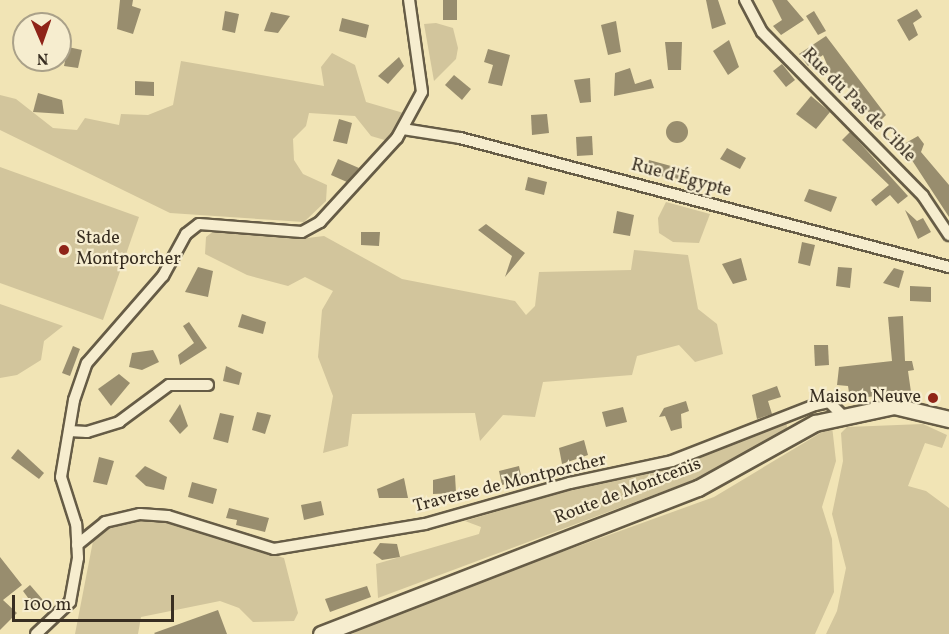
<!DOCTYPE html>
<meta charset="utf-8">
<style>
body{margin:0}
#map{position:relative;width:949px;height:634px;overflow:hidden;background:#f1e4b5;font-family:Vollkorn,serif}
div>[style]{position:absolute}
.green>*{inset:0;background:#d2c59c}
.building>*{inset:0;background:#988d6e}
.round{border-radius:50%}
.roads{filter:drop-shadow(2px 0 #665c46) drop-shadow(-2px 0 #665c46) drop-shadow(0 2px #665c46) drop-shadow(0 -2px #665c46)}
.minor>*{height:10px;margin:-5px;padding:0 5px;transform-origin:5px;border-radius:5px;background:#f6edcf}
.secondary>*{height:15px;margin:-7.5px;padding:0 7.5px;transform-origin:7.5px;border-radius:7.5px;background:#f6edcf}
.dots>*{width:16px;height:16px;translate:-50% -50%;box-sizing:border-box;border:3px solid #f6edcf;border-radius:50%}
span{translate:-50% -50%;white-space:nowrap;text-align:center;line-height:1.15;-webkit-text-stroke:4.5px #f6edcf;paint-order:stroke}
.street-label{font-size:18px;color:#382e21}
.poi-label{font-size:18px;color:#382e21}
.left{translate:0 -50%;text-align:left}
.right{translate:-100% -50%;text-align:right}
.north{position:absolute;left:12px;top:12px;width:60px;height:60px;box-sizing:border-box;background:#f6edcf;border:2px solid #aaa189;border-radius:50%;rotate:178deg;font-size:16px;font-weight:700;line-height:24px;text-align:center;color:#382e21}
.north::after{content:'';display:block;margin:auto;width:21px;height:27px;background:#8f2418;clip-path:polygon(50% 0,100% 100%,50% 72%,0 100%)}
.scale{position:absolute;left:12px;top:595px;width:162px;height:27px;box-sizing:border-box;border:3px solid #382e21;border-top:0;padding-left:8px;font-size:18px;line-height:21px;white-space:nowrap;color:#382e21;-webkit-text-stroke:4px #f6edcf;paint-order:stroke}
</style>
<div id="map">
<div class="green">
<i style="clip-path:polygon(436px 23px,453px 28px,458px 48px,456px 59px,434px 81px,424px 24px)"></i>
<i style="clip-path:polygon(332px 53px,355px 65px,366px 102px,407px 114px,388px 141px,371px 136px,355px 116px,309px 113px,306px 126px,293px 139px,294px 160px,303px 174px,327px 185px,326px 201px,304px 222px,170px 213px,0 130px,0 95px,16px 99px,53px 128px,77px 130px,85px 118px,119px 125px,121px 114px,148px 115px,173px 105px,181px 61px,324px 86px,321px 67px)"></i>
<i style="clip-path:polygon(0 167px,139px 217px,103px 320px,0 283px)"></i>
<i style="clip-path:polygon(666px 202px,710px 214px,699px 243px,673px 242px,659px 233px,658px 218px)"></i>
<i style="clip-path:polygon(215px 230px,299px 239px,324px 236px,402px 279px,515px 301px,526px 315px,535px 306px,539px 272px,631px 270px,634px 250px,688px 255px,698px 309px,717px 324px,723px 354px,695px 362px,679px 345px,637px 356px,632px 375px,543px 382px,535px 417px,503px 415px,480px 441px,475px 413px,352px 414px,348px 446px,323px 453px,333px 396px,318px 357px,322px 310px,333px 291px,305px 277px,288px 286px,247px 275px,205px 254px,206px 237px)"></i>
<i style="clip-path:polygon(0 304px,63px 326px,44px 341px,41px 360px,17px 375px,0 378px)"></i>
<i style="clip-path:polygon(786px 422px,788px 431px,707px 475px,378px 598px,376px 564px,479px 534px,481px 527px,465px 521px,580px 487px,673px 468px)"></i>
<i style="clip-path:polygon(923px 424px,947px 435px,942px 448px,925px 443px,908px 486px,926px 491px,949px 508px,949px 634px,826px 634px,837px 611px,846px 568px,832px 514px,843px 461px,841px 433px,847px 427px)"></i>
<i style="clip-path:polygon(832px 426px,836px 461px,822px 507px,832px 539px,834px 592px,815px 634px,352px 634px,379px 618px,714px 497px)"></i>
<i style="clip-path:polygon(140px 520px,167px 521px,284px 558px,298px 613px,294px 621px,253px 622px,239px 608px,220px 601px,141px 617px,138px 634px,75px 634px,93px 541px,112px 526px)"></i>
</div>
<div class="building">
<i style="clip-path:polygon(120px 0,133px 0,132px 6px,141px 9px,133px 34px,117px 29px)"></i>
<i style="clip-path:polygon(443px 0,457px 0,457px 20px,443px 20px)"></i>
<i style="clip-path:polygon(706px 0,718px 0,726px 24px,712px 29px)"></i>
<i style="clip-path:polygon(772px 0,787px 0,804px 20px,781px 35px,773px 26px,782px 20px)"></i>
<i style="clip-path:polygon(917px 9px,922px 17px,913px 23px,918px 35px,909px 41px,897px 20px)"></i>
<i style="clip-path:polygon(225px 11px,239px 14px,235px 33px,222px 30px)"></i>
<i style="clip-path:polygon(814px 11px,826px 31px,818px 35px,806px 16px)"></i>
<i style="clip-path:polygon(271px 12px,290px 16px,278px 33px,264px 31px)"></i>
<i style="clip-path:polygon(342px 18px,369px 25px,366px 38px,339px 31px)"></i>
<i style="clip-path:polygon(616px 21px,621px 52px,608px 55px,601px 25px)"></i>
<i style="clip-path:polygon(826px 36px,886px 115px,878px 123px,842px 81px,836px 86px,823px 55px,808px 66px,799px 54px)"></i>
<i style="clip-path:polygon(729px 40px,739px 67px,728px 75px,713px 51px)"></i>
<i style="clip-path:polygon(665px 42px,682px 42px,681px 70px,668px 70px)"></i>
<i style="clip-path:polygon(68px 47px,82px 50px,78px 68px,64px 66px)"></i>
<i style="clip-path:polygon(488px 49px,510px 55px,502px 86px,488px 83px,493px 65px,484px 62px)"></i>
<i style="clip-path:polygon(399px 57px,404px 66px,388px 84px,378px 76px)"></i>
<i style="clip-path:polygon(782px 64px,795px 80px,786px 87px,773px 71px)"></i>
<i style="clip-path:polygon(630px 68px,635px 84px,651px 79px,654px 88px,614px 96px,615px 73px)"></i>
<i style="clip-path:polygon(454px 75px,471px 89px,462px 100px,445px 85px)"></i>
<i style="clip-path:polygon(590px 78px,591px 102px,580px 103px,574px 80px)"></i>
<i style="clip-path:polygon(135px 81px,154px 82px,154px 96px,135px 95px)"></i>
<i style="clip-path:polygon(38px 93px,62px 100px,64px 114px,33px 112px)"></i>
<i style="clip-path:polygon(811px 96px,830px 112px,816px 129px,796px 114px)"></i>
<i style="clip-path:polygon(547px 114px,549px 133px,532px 135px,531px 115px)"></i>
<i style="clip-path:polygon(339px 119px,352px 123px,347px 144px,333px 141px)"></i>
<i class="round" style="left:666px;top:121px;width:22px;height:22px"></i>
<i style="clip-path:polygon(850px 132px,908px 196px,898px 204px,890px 195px,876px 206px,871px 200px,889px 185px,842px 140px)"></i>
<i style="clip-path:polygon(592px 136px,593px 155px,577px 156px,576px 137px)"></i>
<i style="clip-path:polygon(918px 136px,924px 144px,921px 152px,949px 185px,949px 217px,902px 145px)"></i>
<i style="clip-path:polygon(727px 148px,746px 158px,740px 169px,720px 159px)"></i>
<i style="clip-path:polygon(338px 159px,359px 168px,347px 182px,331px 175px)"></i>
<i style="clip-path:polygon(649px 160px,682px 169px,679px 179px,645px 174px)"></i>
<i style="clip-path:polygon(528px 177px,547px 182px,544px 195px,525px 190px)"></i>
<i style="clip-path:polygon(809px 189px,837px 197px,831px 212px,804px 201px)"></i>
<i style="clip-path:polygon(905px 210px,917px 221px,923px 218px,931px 232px,918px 239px)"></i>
<i style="clip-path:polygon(617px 211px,634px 215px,630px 236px,613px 233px)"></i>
<i style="clip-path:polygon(486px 224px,525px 253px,505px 277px,512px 256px,478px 230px)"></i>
<i style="clip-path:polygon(361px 232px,380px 232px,379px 246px,361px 245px)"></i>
<i style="clip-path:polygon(802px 242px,815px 245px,810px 266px,798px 263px)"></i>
<i style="clip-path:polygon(741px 258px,747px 280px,733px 284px,722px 264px)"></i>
<i style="clip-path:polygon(198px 267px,213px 271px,208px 297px,185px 292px)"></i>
<i style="clip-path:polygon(838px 267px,852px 268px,850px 288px,836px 286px)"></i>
<i style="clip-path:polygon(894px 268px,904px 271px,899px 288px,883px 283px)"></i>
<i style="clip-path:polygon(910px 286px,931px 287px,931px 302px,910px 301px)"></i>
<i style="clip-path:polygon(242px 314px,266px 322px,263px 334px,238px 327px)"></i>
<i style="clip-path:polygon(903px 316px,905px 361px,912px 361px,914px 370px,908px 371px,911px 392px,850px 399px,848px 386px,837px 385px,839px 367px,892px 361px,888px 317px)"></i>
<i style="clip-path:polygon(189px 322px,207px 348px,180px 365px,178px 355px,194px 343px,183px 326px)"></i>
<i style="clip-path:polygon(814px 345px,828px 345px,829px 365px,815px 366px)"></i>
<i style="clip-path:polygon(73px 346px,80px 349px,70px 376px,62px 373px)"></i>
<i style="clip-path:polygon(153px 350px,159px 362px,142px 370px,129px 367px,132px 353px)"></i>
<i style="clip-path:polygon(226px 366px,242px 373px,239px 385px,223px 381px)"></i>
<i style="clip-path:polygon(119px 374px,130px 383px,111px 406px,98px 389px)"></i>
<i style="clip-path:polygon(777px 386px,781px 397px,768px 401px,772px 414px,757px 419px,752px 395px)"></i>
<i style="clip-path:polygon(686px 401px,689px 411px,681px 414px,682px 428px,671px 431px,665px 416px,659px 417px,664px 408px)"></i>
<i style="clip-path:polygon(180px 404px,188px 426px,180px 434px,169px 421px)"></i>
<i style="clip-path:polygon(623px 407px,627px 422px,606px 427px,602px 412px)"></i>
<i style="clip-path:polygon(257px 412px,271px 415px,265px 434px,252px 430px)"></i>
<i style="clip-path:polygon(220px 413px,234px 416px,228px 443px,213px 439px)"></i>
<i style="clip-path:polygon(584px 440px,588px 455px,562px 464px,559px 448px)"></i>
<i style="clip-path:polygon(18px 449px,44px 473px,39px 479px,11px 458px)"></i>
<i style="clip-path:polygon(99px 457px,114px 461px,107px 485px,93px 482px)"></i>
<i style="clip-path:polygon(145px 466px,167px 477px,164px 490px,146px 486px,135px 476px)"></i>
<i style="clip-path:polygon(519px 466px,522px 480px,502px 485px,499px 471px)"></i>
<i style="clip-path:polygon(455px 475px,456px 493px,433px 494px,433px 480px)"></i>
<i style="clip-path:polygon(404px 478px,408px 498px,379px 498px,377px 489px)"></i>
<i style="clip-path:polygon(192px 482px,217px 489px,213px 504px,188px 497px)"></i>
<i style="clip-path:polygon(321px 501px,324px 515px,304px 520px,301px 505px)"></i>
<i style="clip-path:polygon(229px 508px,269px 518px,265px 532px,236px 525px,237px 520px,226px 518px)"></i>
<i style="clip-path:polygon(380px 543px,397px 544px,400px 557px,382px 560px,373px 553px)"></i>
<i style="clip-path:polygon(0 557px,22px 585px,3px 600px,17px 613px,0 630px)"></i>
<i style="clip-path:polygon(30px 585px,43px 600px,34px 606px,23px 591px)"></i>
<i style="clip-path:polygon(367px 586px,371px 597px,330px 612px,325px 599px)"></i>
<i style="clip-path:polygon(218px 610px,227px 634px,155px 634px,154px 633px)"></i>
</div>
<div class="roads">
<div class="minor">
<i style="left:745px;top:0;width:36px;rotate:62deg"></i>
<i style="left:762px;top:32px;width:230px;rotate:45.5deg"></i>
<i style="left:923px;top:196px;width:47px;rotate:56.3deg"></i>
<i style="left:403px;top:129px;width:58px;rotate:9deg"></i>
<i style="left:460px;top:138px;width:506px;rotate:14.78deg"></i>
<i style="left:69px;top:431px;width:18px;rotate:3deg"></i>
<i style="left:87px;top:432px;width:34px;rotate:-17deg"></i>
<i style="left:119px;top:422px;width:62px;rotate:-36.5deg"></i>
<i style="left:169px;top:385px;width:39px"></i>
<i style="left:77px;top:545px;width:36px;rotate:-39deg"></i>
<i style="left:105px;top:522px;width:36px;rotate:-13deg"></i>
<i style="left:140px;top:514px;width:28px;rotate:4deg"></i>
<i style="left:168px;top:516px;width:111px;rotate:17.3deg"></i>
<i style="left:274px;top:549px;width:153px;rotate:-9.4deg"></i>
<i style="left:425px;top:524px;width:151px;rotate:-15.8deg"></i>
<i style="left:570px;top:483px;width:104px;rotate:-12.2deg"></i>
<i style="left:672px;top:461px;width:154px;rotate:-21.4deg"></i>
<i style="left:815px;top:405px;width:14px;rotate:-12deg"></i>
<i style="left:829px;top:402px;width:18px;rotate:45deg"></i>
<i style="left:36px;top:634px;width:47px;rotate:-43.3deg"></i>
<i style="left:70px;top:602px;width:45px;rotate:-79.7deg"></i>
<i style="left:78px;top:558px;width:34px;rotate:-93deg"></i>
<i style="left:76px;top:524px;width:49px;rotate:-107.7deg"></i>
<i style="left:61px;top:477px;width:78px;rotate:-80.4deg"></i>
<i style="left:74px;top:400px;width:39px;rotate:-71deg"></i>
<i style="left:87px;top:363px;width:116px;rotate:-48.9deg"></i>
<i style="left:163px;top:276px;width:48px;rotate:-61.3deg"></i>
<i style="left:186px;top:234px;width:16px;rotate:-38deg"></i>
<i style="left:199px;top:224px;width:103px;rotate:4.4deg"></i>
<i style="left:302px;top:232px;width:21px;rotate:-29deg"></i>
<i style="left:320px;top:222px;width:114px;rotate:-47.5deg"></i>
<i style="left:397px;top:138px;width:52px;rotate:-61.5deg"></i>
<i style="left:422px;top:92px;width:93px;rotate:-98deg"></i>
</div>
<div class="secondary">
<i style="left:321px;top:634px;width:404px;rotate:-21.2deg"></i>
<i style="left:698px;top:488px;width:134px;rotate:-29.1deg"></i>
<i style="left:815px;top:423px;width:81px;rotate:-12.1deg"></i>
<i style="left:894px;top:406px;width:57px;rotate:13.3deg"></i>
</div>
</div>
<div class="dots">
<i style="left:64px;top:250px;background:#8f2418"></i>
<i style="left:933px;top:398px;background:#8f2418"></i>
</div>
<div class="street-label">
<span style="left:858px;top:106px;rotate:45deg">Rue du Pas de Cible</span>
<span style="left:681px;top:179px;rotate:15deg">Rue d'Égypte</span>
<span style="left:510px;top:484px;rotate:-14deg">Traverse de Montporcher</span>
<span style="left:628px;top:492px;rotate:-21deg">Route de Montcenis</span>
</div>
<div class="poi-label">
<span class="left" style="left:76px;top:250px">Stade<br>Montporcher</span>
<span class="right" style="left:921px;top:398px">Maison Neuve</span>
</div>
<div class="north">N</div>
<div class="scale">100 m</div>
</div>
